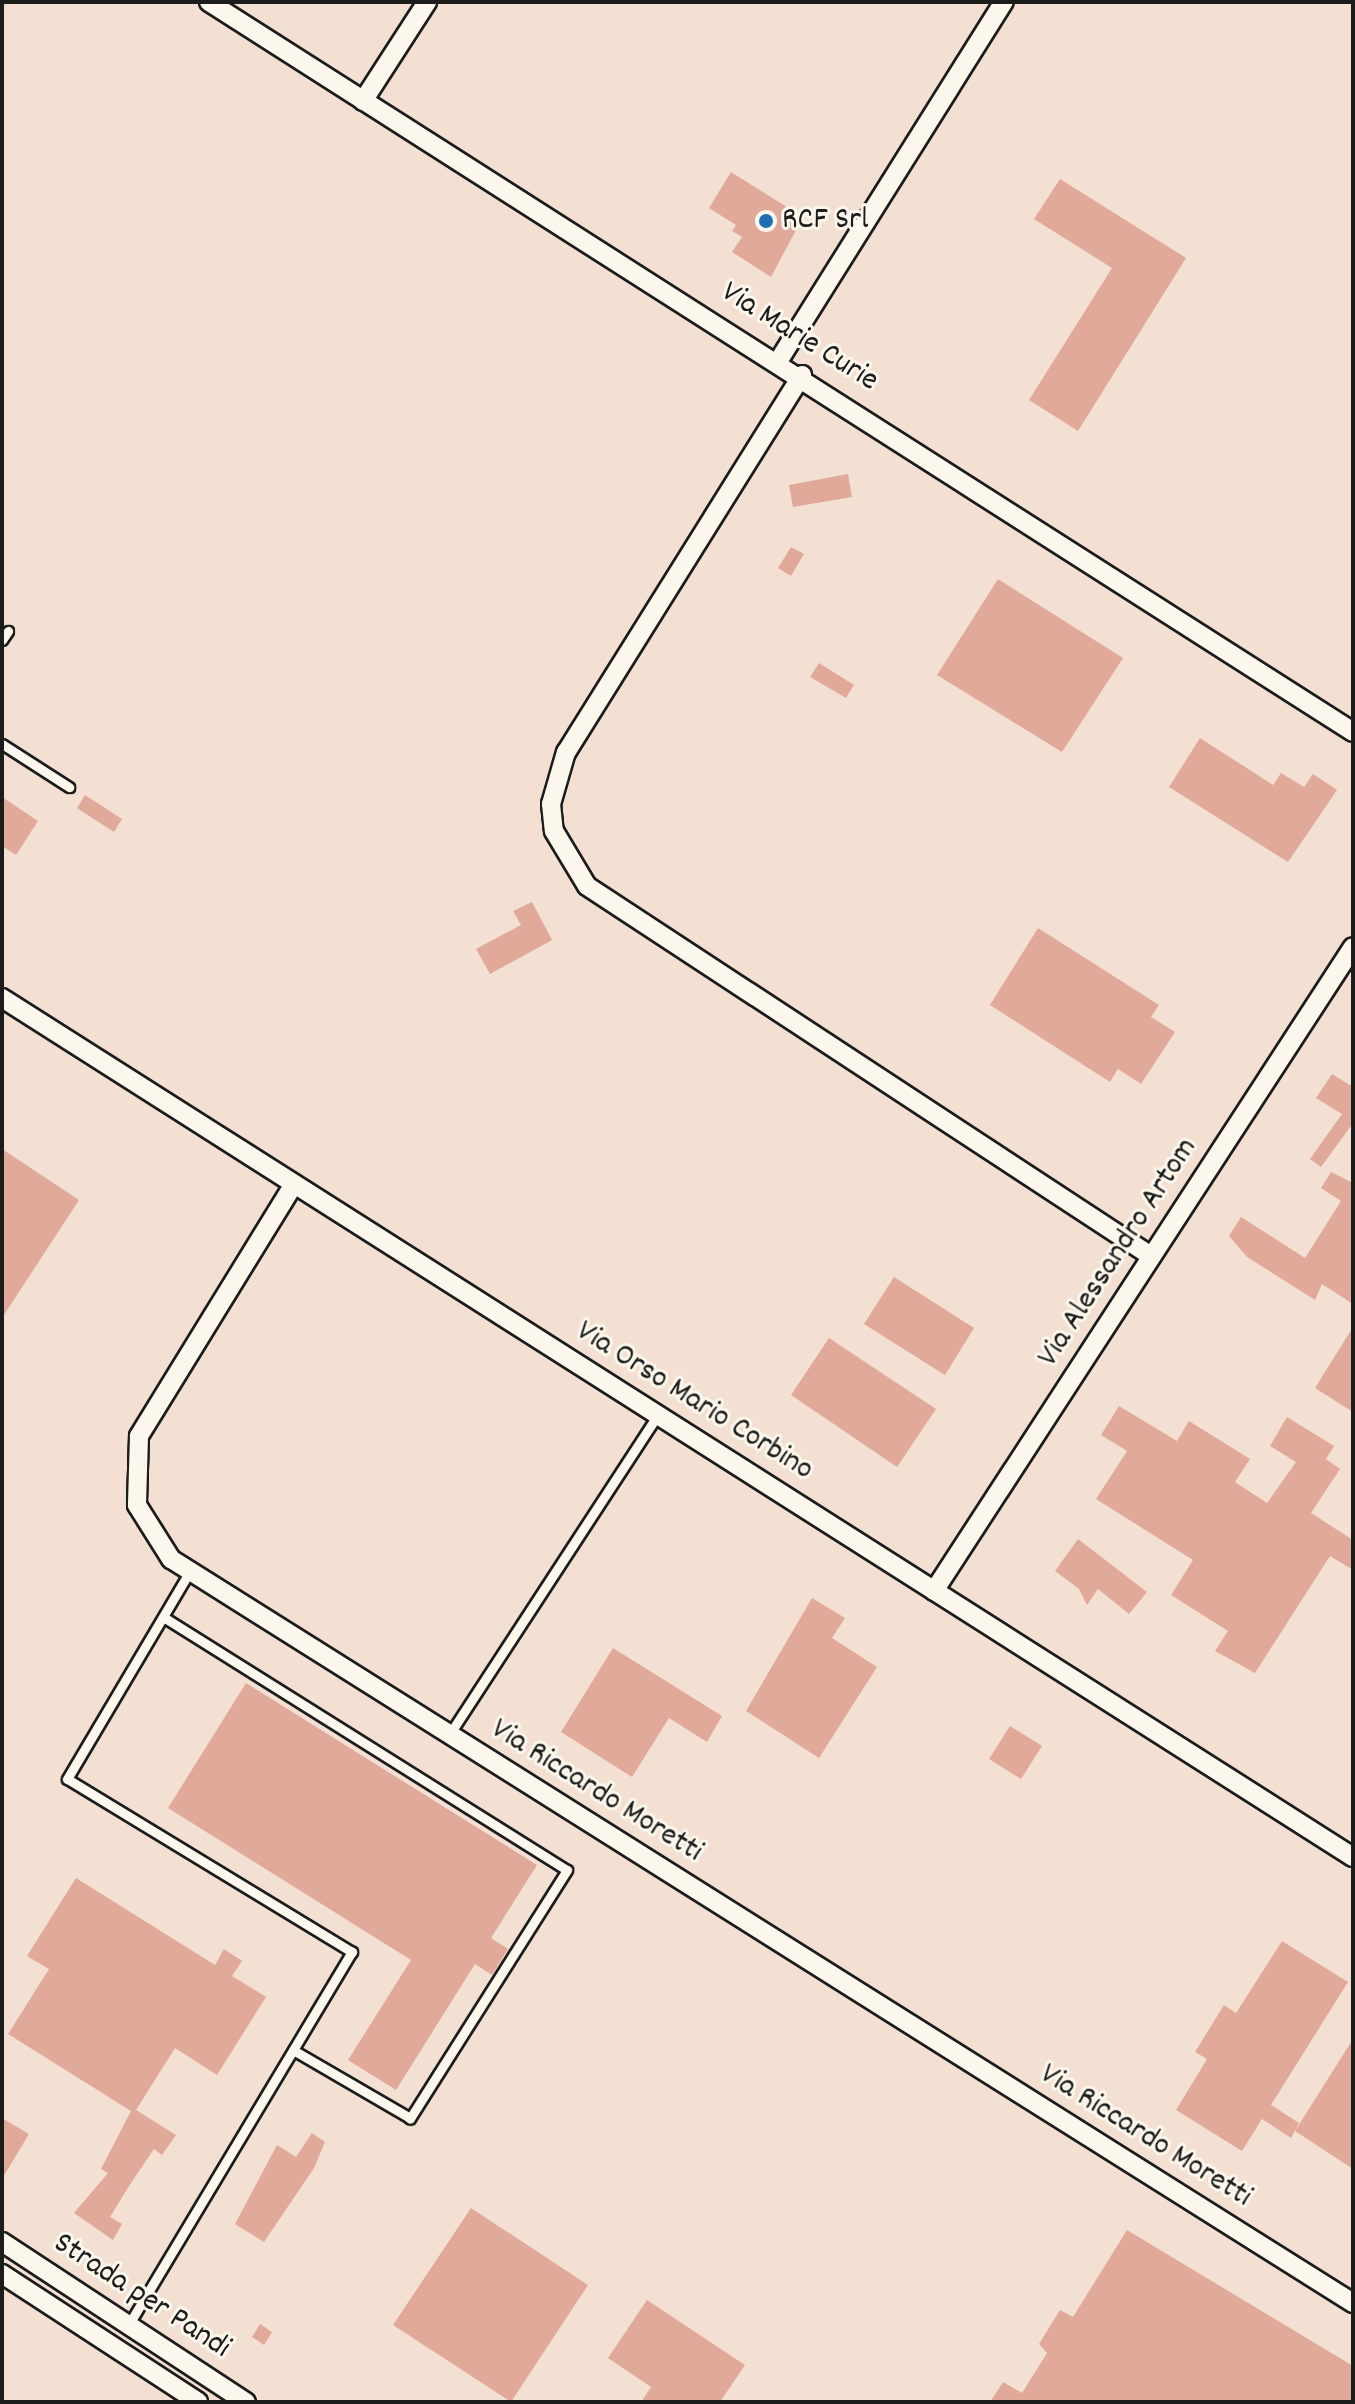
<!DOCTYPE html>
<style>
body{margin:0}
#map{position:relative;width:1355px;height:2404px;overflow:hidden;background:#f3e0d3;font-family:Dekko,sans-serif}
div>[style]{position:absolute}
.building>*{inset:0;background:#e1a999}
.roads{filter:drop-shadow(2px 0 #1c1c1c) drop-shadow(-2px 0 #1c1c1c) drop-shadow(0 2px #1c1c1c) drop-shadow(0 -2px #1c1c1c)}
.service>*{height:9px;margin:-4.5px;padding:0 4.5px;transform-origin:4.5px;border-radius:4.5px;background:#fbf7ec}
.minor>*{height:18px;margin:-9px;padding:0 9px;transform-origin:9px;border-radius:9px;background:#fbf7ec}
.dots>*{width:22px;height:22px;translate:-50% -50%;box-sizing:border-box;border:4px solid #fbf7ec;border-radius:50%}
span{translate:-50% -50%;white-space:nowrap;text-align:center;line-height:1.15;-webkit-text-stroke:6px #fbf7ec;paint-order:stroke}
.poi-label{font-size:32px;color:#1c1c1c}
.left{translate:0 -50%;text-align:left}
.street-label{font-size:32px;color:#1c1c1c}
.frame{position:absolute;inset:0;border:4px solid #1c1c1c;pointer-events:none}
</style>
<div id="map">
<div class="building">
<i style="clip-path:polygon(731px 172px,803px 217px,771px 277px,732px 252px,742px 237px,732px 231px,736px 225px,709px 208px)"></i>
<i style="clip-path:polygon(1060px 179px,1186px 258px,1078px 431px,1029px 400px,1112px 268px,1034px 219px)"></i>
<i style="clip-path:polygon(848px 474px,852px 497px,793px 507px,789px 485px)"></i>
<i style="clip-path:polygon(791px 547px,804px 554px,791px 576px,778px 568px)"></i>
<i style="clip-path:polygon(998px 579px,1123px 658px,1062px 752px,937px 675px)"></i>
<i style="clip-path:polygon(819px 663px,854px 685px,846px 698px,810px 677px)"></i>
<i style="clip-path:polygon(1200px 738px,1273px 785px,1281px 773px,1304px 787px,1313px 774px,1337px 790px,1288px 862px,1169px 787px)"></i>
<i style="clip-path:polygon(85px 795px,122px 819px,114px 832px,77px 808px)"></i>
<i style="clip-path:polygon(2px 797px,38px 821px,16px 855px,2px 846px)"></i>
<i style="clip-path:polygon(532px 902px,552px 940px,490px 974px,476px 949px,521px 925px,513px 911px)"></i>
<i style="clip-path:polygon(1038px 928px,1159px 1005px,1151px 1017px,1175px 1032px,1141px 1084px,1118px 1069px,1110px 1082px,990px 1005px)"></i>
<i style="clip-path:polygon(1332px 1074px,1353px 1087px,1353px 1123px,1321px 1167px,1310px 1159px,1342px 1114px,1316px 1098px)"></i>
<i style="clip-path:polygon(2px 1149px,79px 1200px,2px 1318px)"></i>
<i style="clip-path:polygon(1331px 1172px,1353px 1183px,1353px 1304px,1322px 1284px,1315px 1300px,1247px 1257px,1229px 1236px,1241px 1217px,1305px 1258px,1341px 1201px,1321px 1188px)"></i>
<i style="clip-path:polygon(894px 1277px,974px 1328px,945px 1375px,864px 1324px)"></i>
<i style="clip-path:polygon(1353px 1327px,1353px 1412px,1315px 1388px)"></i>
<i style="clip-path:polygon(829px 1338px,936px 1409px,897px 1467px,791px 1395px)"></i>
<i style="clip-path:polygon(1119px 1406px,1177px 1441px,1189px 1421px,1250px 1459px,1235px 1482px,1267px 1503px,1296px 1462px,1270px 1446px,1287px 1417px,1334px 1446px,1326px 1459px,1340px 1469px,1311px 1513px,1353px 1540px,1353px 1570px,1330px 1556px,1255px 1673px,1215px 1651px,1228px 1631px,1171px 1595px,1193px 1560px,1096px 1499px,1127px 1451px,1101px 1435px)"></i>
<i style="clip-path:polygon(1078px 1539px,1147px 1592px,1129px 1614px,1098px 1589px,1087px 1605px,1079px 1589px,1055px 1571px)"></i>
<i style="clip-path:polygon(812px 1598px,845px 1618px,832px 1638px,877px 1667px,819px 1758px,746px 1711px)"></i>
<i style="clip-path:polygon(613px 1648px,722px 1716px,707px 1742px,669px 1718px,632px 1777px,561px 1732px)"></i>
<i style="clip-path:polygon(246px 1683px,537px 1865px,491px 1938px,508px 1949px,492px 1975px,475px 1964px,396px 2090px,348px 2060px,411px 1960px,168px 1808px)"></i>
<i style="clip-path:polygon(1010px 1726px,1042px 1746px,1021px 1779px,989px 1759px)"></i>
<i style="clip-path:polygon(76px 1878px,215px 1965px,224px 1949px,242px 1961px,232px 1976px,266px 1997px,217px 2075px,175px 2048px,136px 2110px,176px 2135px,162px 2155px,154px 2149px,129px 2186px,110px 2217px,122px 2224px,113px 2240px,74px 2213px,108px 2173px,101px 2169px,131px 2111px,8px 2034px,49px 1969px,27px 1956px)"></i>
<i style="clip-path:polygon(1282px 1941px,1348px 1982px,1271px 2105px,1299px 2123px,1291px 2138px,1262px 2119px,1242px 2151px,1176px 2110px,1207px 2059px,1195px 2052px,1224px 2005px,1236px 2013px)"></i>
<i style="clip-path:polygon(1353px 2039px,1353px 2169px,1295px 2131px)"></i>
<i style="clip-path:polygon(2px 2118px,29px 2134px,2px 2179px)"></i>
<i style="clip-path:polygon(312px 2133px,325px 2142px,314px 2168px,264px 2242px,235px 2224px,277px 2145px,296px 2157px)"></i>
<i style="clip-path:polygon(471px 2208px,588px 2285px,511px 2402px,393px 2325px)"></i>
<i style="clip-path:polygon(1127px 2230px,1353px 2366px,1353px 2402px,990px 2402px,1003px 2382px,1022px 2393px,1047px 2353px,1039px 2344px,1060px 2310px,1073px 2317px)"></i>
<i style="clip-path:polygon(647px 2300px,745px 2365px,720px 2402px,641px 2402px,651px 2387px,608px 2358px)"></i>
<i style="clip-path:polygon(260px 2324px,272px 2332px,264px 2345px,252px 2337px)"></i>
</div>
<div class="roads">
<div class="service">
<i style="left:2px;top:640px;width:11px;rotate:-56deg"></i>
<i style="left:2px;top:744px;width:80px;rotate:32.7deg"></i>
<i style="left:165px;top:1618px;width:474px;rotate:32.1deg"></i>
<i style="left:567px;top:1870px;width:294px;rotate:122.3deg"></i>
<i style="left:410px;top:2118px;width:135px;rotate:-149.8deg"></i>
<i style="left:449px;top:1735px;width:382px;rotate:-56.9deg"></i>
<i style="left:129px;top:2324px;width:434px;rotate:-59.1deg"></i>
<i style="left:352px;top:1952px;width:333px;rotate:-148.7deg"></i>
<i style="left:67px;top:1779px;width:242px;rotate:-59.4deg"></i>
</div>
<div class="minor">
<i style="left:209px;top:2px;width:1357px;rotate:32.54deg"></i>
<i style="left:363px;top:101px;width:118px;rotate:-57.1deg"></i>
<i style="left:779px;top:360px;width:423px;rotate:-57.9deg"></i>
<i style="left:802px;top:375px;width:445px;rotate:122deg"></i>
<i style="left:566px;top:752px;width:54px;rotate:106.1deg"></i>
<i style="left:551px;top:804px;width:27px;rotate:84deg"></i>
<i style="left:554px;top:831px;width:64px;rotate:59deg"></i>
<i style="left:587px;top:886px;width:675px;rotate:33.27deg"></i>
<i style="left:2px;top:998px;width:1601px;rotate:32.45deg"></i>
<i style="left:294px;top:1184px;width:296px;rotate:121.6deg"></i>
<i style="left:139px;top:1436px;width:69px;rotate:91.7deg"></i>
<i style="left:137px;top:1505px;width:64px;rotate:57.8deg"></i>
<i style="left:171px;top:1559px;width:1397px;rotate:32.19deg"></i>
<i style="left:934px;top:1591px;width:768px;rotate:-56.95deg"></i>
<i style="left:2px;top:2242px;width:292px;rotate:33.3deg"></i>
<i style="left:2px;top:2274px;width:234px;rotate:33.1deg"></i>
</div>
</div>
<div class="dots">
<i style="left:766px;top:221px;background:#1f6fb2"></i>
</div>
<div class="poi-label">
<span class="left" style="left:782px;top:221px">RCF Srl</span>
</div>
<div class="street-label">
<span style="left:799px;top:338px;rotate:32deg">Via Marie Curie</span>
<span style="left:1119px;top:1253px;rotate:-57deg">Via Alessandro Artom</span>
<span style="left:694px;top:1402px;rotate:32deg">Via Orso Mario Corbino</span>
<span style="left:596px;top:1792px;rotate:32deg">Via Riccardo Moretti</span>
<span style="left:1145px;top:2137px;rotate:32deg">Via Riccardo Moretti</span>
<span style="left:141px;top:2297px;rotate:33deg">Strada per Pandi</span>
</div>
<div class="frame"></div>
</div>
